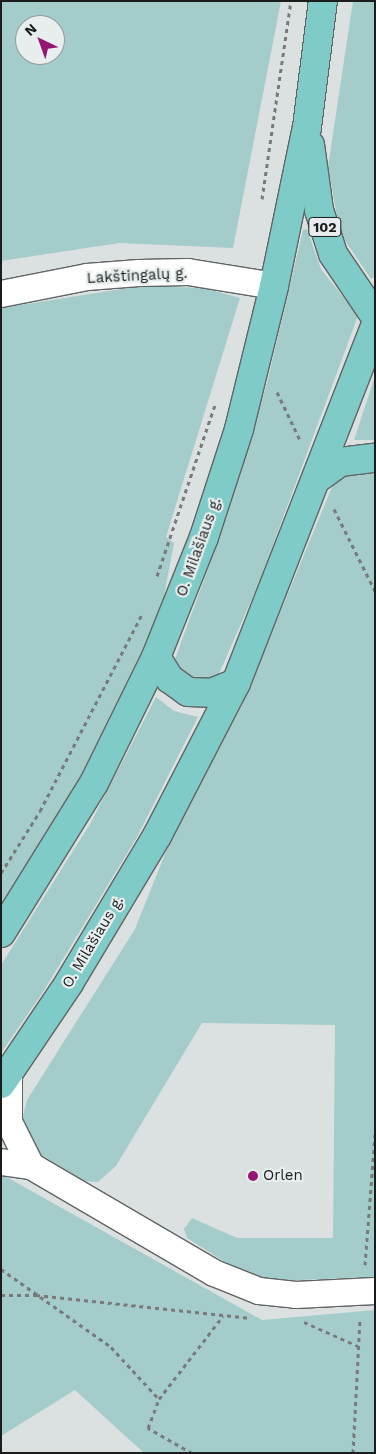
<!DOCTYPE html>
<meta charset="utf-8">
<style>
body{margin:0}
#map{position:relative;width:376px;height:1454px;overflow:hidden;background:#dbe1e0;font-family:"Work Sans",sans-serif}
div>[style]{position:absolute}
.green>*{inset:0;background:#a4ccca}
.path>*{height:3px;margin-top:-1.5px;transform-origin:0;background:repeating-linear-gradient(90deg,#767a79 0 4px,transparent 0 8px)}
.roads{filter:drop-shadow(1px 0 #606464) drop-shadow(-1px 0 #606464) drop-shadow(0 1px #606464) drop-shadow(0 -1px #606464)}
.minor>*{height:26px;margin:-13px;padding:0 13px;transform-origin:13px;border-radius:13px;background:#fff}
.major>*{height:28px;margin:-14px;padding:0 14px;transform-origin:14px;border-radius:14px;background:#7ecbc8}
.dots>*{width:14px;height:14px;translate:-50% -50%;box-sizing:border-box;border:2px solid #e8eeee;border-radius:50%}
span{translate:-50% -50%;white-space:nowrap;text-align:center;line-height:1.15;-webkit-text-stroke:4.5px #e8eeee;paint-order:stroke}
.shield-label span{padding:1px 4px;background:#e8eeee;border:1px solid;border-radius:4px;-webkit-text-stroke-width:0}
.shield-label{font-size:14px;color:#1b1d1d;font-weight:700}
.street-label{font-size:15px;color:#1b1d1d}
.poi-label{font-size:15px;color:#1b1d1d}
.left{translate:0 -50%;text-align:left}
.frame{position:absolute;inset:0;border:2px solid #1b1d1d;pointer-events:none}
.north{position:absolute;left:15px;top:15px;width:50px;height:50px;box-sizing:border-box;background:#e8eeee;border:1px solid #969a9a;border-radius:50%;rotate:318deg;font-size:14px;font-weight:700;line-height:20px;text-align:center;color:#1b1d1d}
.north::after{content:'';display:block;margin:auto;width:18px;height:22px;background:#931772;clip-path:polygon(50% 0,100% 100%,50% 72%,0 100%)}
</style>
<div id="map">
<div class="green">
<i style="clip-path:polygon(evenodd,1px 1px,281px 1px,233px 248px,119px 243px,1px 261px,1px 1px,25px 25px,55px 25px,55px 55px,25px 55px,25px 25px)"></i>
<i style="clip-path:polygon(353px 1px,375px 1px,375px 276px,371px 279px,340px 233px,328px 167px)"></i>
<i style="clip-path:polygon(307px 229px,321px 269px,358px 316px,258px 585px,218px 676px,199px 685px,183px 678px,175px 659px,222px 531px,267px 383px,303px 230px)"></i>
<i style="clip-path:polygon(141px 286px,204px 288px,240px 298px,166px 537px,174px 543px,161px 612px,80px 777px,1px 906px,1px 308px)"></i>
<i style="clip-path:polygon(375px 376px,375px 440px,354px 440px)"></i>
<i style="clip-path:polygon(367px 472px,375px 475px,375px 1277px,273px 1281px,236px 1269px,187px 1238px,184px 1229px,192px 1218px,237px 1238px,333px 1238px,335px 1025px,202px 1023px,116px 1166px,98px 1182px,83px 1181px,41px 1155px,31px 1145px,22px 1120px,27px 1100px,135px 929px,169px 844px,242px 705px,334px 482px,343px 474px)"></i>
<i style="clip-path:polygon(156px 697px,174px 711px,198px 717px,137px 837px,43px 992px,1px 1053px,1px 965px,90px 824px)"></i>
<i style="clip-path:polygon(1px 1174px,262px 1320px,375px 1310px,375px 1453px,144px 1453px,75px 1390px,1px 1436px)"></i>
</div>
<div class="path">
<i style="left:262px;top:199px;width:200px;rotate:-81.7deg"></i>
<i style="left:277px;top:392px;width:55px;rotate:64.4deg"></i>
<i style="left:334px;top:509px;width:92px;rotate:63.4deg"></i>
<i style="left:157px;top:576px;width:184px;rotate:-71.3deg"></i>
<i style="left:1px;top:873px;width:73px;rotate:-57.8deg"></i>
<i style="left:40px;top:811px;width:224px;rotate:-62.6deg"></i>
<i style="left:365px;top:1265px;width:131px;rotate:-85.6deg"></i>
<i style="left:1px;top:1269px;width:135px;rotate:35.3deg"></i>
<i style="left:111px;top:1347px;width:71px;rotate:47.3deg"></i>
<i style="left:1px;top:1295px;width:35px"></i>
<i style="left:36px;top:1295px;width:216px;rotate:6.1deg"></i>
<i style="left:304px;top:1322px;width:59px;rotate:24deg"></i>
<i style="left:192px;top:1453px;width:51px;rotate:-150.4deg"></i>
<i style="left:148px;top:1428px;width:31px;rotate:-69deg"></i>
<i style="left:159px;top:1399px;width:105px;rotate:-52.4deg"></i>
<i style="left:353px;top:1453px;width:134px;rotate:-87deg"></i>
</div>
<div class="roads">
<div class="minor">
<i style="left:1px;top:294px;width:88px;rotate:-11.2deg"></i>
<i style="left:87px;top:277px;width:52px;rotate:-4.4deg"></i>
<i style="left:139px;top:273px;width:49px;rotate:-1.2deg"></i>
<i style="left:188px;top:272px;width:87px;rotate:9.2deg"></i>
<i style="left:9px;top:1073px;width:49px;rotate:90deg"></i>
<i style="left:9px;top:1122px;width:49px;rotate:63.4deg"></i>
<i style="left:1px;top:1162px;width:30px;rotate:8deg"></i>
<i style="left:31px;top:1166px;width:212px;rotate:30.3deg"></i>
<i style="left:214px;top:1273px;width:48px;rotate:21.8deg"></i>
<i style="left:259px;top:1291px;width:37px;rotate:6deg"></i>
<i style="left:296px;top:1295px;width:79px;rotate:-2.9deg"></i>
</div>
<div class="major">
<i style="left:310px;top:145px;width:66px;rotate:82.1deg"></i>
<i style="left:319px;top:210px;width:46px;rotate:72.3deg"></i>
<i style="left:333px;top:254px;width:75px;rotate:55.9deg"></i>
<i style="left:318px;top:478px;width:27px;rotate:-36deg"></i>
<i style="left:340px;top:462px;width:35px;rotate:-7deg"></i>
<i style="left:156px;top:657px;width:26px;rotate:58deg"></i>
<i style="left:170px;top:679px;width:22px;rotate:36deg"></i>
<i style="left:188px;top:692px;width:23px;rotate:2deg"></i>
<i style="left:211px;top:693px;width:27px;rotate:-22deg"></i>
<i style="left:1px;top:933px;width:176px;rotate:-58.2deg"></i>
<i style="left:94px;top:783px;width:140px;rotate:-63.8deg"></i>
<i style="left:156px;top:657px;width:129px;rotate:-68.2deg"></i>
<i style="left:204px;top:537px;width:114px;rotate:-72deg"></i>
<i style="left:239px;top:429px;width:147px;rotate:-76.2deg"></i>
<i style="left:274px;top:286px;width:162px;rotate:-78.3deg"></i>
<i style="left:307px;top:127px;width:127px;rotate:-82.8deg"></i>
<i style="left:1px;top:1084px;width:122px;rotate:-56deg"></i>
<i style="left:69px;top:983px;width:171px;rotate:-59.1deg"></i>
<i style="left:157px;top:836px;width:172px;rotate:-62.7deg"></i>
<i style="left:236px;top:683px;width:383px;rotate:-68.7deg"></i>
</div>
</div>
<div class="dots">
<i style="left:253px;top:1176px;background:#931772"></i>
</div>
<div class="shield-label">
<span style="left:325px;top:227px">102</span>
</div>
<div class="street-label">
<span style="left:137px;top:276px;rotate:-3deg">Lakštingalų g.</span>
<span style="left:199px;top:547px;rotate:-70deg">O. Milašiaus g.</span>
<span style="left:93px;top:942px;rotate:-59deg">O. Milašiaus g.</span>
</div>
<div class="poi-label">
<span class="left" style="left:263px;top:1176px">Orlen</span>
</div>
<div class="frame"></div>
<div class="north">N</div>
</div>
